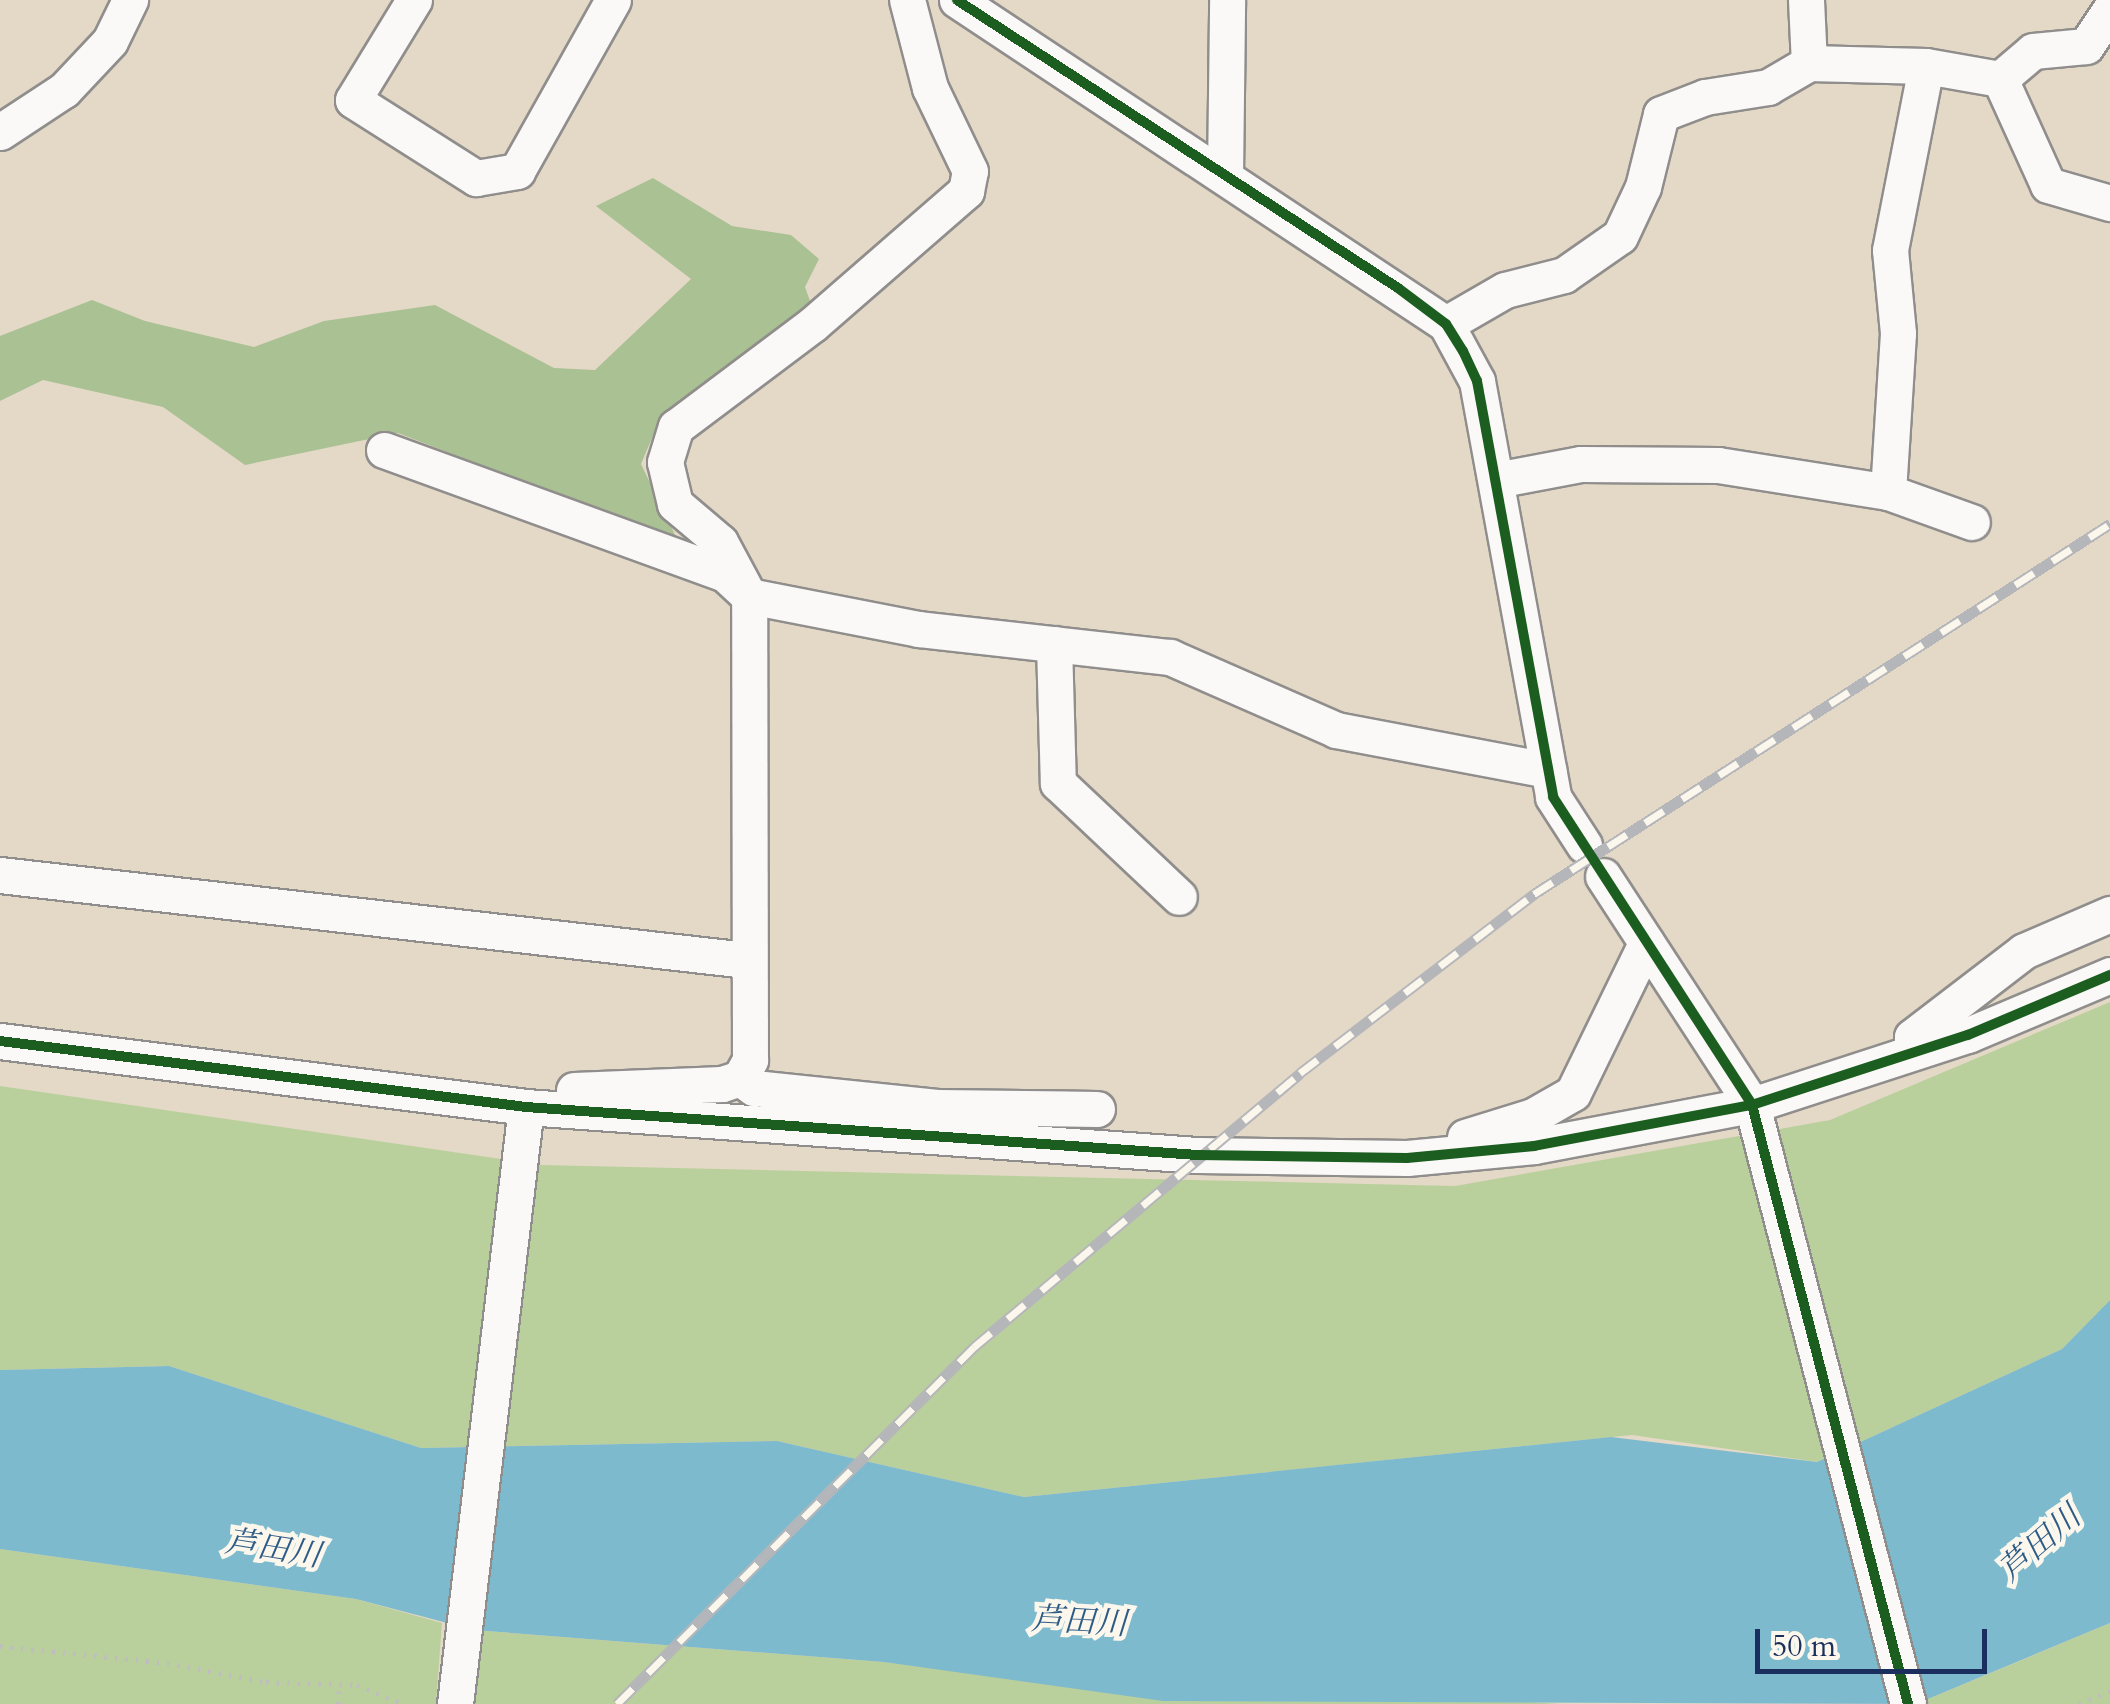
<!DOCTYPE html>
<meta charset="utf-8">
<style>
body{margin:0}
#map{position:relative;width:2110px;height:1704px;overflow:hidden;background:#e4d9c7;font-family:Cardo,"Noto Serif JP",serif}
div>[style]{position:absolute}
.green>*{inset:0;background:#bad09c}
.forest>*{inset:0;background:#aac193}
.water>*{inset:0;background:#7ebacd}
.path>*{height:5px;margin-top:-2.5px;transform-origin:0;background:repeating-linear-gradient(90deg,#bebebf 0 2.5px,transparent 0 10.5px)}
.roads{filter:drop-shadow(2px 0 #908e8c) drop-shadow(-2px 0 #908e8c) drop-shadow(0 2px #908e8c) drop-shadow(0 -2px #908e8c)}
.minor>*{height:35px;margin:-17.5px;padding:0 17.5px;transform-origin:17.5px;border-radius:17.5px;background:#fbf9f7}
.rail>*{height:11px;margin-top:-5.5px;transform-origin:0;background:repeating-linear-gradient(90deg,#fbf7ec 0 22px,#b5b6b9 0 44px);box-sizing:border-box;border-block:2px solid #b5b6b9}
.cycleway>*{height:10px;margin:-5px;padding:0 5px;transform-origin:5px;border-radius:5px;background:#1b5e20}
span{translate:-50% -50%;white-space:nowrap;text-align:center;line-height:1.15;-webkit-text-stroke:9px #fbf7ec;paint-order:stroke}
.water-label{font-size:32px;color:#2e5b86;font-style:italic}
.scale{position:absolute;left:1755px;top:1629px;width:232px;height:45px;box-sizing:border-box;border:5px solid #1b2f5e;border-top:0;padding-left:12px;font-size:30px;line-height:35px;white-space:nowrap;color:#1b2f5e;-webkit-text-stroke:8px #fbf7ec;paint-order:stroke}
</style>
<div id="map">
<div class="green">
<i style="clip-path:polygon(2110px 1002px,2110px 1300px,2062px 1349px,1817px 1462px,1632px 1435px,1024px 1497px,777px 1441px,421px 1448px,169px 1366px,0 1370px,0 1086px,542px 1165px,1455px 1186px,1830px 1120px)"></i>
<i style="clip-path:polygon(0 1549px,356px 1599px,442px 1623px,436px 1704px,0 1704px)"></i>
<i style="clip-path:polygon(2110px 1623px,2110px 1704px,1916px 1704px,2015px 1663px)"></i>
<i style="clip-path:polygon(474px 1630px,884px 1662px,1560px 1704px,465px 1704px)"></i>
</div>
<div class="forest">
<i style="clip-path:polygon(653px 178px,732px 226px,791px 235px,819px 259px,805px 287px,815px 315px,725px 366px,657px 426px,641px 464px,678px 541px,398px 433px,245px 465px,163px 407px,43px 380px,0 401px,0 336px,92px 300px,145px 321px,254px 347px,324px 321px,435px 305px,554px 368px,595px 370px,691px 279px,596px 206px)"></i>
</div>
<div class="water">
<i style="clip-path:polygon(2110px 1300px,2110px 1623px,1916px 1704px,1163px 1701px,884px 1662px,474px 1630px,356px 1599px,0 1549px,0 1370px,169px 1366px,421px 1448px,777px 1441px,1024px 1497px,1611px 1437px,1817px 1462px,2062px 1349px)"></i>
</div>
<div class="path">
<i style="left:0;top:1646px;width:168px;rotate:5.8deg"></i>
<i style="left:167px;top:1663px;width:101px;rotate:10.9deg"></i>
<i style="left:266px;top:1682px;width:91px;rotate:1.9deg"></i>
<i style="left:357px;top:1685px;width:51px;rotate:22deg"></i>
<i style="left:338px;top:1704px;width:20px;rotate:-84deg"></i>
<i style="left:2079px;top:1704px;width:34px;rotate:-23deg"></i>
</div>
<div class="roads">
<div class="minor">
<i style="left:414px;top:0;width:117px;rotate:121.4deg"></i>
<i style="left:353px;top:100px;width:146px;rotate:32.4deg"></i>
<i style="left:476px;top:178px;width:42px;rotate:-9.7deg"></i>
<i style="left:517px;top:171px;width:196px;rotate:-60.7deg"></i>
<i style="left:957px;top:0;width:587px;rotate:33.53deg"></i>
<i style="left:1446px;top:324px;width:65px;rotate:61.5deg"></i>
<i style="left:1477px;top:381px;width:423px;rotate:79.6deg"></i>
<i style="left:1553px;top:797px;width:57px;rotate:57.1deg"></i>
<i style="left:1806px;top:0;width:63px;rotate:87.3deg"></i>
<i style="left:2000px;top:79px;width:116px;rotate:65.6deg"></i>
<i style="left:2048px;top:185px;width:65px;rotate:16.2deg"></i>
<i style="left:0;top:132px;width:77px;rotate:-33.3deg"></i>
<i style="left:64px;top:90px;width:67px;rotate:-46.8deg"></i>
<i style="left:110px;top:41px;width:46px;rotate:-64deg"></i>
<i style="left:1225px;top:176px;width:176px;rotate:-89.3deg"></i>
<i style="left:1446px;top:324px;width:68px;rotate:-30deg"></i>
<i style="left:1505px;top:290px;width:61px;rotate:-14.3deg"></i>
<i style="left:1564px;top:275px;width:68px;rotate:-34.9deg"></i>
<i style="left:1620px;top:236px;width:54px;rotate:-64.9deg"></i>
<i style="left:1643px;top:187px;width:75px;rotate:-76.1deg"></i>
<i style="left:1661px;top:114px;width:47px;rotate:-21.1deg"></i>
<i style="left:1705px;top:97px;width:64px;rotate:-9deg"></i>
<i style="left:1768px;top:87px;width:48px;rotate:-30.3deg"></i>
<i style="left:1809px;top:63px;width:117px;rotate:1.5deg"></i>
<i style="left:1926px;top:66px;width:75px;rotate:10deg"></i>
<i style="left:2000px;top:79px;width:43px;rotate:-40.3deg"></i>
<i style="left:2033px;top:51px;width:53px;rotate:-5.4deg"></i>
<i style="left:2086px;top:46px;width:43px;rotate:-56.3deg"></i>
<i style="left:384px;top:450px;width:363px;rotate:20deg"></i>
<i style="left:725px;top:574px;width:33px;rotate:43deg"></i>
<i style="left:749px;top:596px;width:173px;rotate:11deg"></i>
<i style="left:919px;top:629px;width:253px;rotate:6.4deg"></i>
<i style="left:1170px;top:657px;width:181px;rotate:23.7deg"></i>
<i style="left:1336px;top:730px;width:216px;rotate:10.7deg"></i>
<i style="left:1496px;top:480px;width:86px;rotate:-10.7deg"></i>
<i style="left:1581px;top:464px;width:137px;rotate:0.4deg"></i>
<i style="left:1718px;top:465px;width:172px;rotate:9deg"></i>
<i style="left:1888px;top:492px;width:89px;rotate:19.7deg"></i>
<i style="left:1888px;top:492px;width:159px;rotate:-86.4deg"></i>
<i style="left:1898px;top:333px;width:83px;rotate:-95.5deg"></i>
<i style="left:1890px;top:250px;width:187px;rotate:-78.9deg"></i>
<i style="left:1054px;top:644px;width:139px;rotate:88.4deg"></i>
<i style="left:1058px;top:783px;width:166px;rotate:43.3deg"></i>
<i style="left:0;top:875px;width:751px;rotate:6.5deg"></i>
<i style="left:1603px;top:876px;width:273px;rotate:56.9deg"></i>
<i style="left:1752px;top:1105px;width:619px;rotate:75.4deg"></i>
<i style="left:0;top:1041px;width:530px;rotate:7.15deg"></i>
<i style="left:526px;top:1107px;width:674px;rotate:4.09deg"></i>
<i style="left:1198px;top:1155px;width:209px;rotate:0.8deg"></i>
<i style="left:1407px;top:1158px;width:128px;rotate:-5.4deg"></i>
<i style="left:1534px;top:1146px;width:222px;rotate:-10.7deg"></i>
<i style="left:1752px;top:1105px;width:227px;rotate:-18deg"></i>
<i style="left:1968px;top:1035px;width:154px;rotate:-22.9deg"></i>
<i style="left:1913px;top:1052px;width:15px;rotate:-94deg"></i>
<i style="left:1912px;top:1037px;width:141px;rotate:-37.5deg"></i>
<i style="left:2024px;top:951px;width:94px;rotate:-23.3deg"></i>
<i style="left:740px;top:1078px;width:17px;rotate:36deg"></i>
<i style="left:754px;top:1088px;width:184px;rotate:5.9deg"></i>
<i style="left:937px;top:1107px;width:160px;rotate:0.7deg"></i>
<i style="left:574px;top:1090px;width:148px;rotate:-2.3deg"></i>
<i style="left:722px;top:1084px;width:19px;rotate:-18deg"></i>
<i style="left:740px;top:1078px;width:21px;rotate:-61deg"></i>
<i style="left:750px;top:1060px;width:464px;rotate:-90.1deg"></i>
<i style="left:749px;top:596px;width:61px;rotate:-118.2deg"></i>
<i style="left:720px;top:542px;width:59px;rotate:-139.8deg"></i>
<i style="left:675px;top:504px;width:43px;rotate:-103.4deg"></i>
<i style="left:665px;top:462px;width:37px;rotate:-73deg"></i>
<i style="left:676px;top:427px;width:171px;rotate:-36.9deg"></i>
<i style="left:813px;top:324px;width:203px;rotate:-41deg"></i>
<i style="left:966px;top:191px;width:20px;rotate:-79deg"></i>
<i style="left:970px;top:171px;width:92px;rotate:-115.7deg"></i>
<i style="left:930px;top:88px;width:91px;rotate:-104.6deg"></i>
<i style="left:1465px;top:1137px;width:71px;rotate:-17.2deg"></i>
<i style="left:1533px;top:1116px;width:46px;rotate:-29.9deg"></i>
<i style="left:1573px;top:1093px;width:167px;rotate:-64deg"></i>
<i style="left:455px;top:1704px;width:601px;rotate:-83.22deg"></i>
</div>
</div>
<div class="rail">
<i style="left:617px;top:1704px;width:505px;rotate:-45deg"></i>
<i style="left:974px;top:1347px;width:426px;rotate:-40deg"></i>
<i style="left:1300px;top:1073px;width:295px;rotate:-37.4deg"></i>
<i style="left:1534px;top:894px;width:685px;rotate:-32.72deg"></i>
</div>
<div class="cycleway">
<i style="left:957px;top:0;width:527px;rotate:33.15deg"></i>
<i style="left:1398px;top:288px;width:60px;rotate:36.9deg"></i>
<i style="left:1446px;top:324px;width:32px;rotate:58deg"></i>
<i style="left:1463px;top:351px;width:33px;rotate:65deg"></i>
<i style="left:1477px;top:381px;width:423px;rotate:79.6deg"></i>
<i style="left:1553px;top:797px;width:367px;rotate:57.1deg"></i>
<i style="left:1752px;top:1105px;width:619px;rotate:75.4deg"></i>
<i style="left:0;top:1041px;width:530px;rotate:7.15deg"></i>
<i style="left:526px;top:1107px;width:674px;rotate:4.09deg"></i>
<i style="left:1198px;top:1155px;width:209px;rotate:0.8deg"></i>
<i style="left:1407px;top:1158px;width:128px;rotate:-5.4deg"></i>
<i style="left:1534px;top:1146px;width:222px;rotate:-10.7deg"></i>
<i style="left:1752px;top:1105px;width:227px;rotate:-18deg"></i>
<i style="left:1968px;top:1035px;width:154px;rotate:-22.9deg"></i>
</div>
<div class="water-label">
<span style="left:2040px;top:1544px;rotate:-41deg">芦田川</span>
<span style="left:273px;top:1549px;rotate:9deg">芦田川</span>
<span style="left:1079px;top:1622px;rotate:3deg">芦田川</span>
</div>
<div class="scale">50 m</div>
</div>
